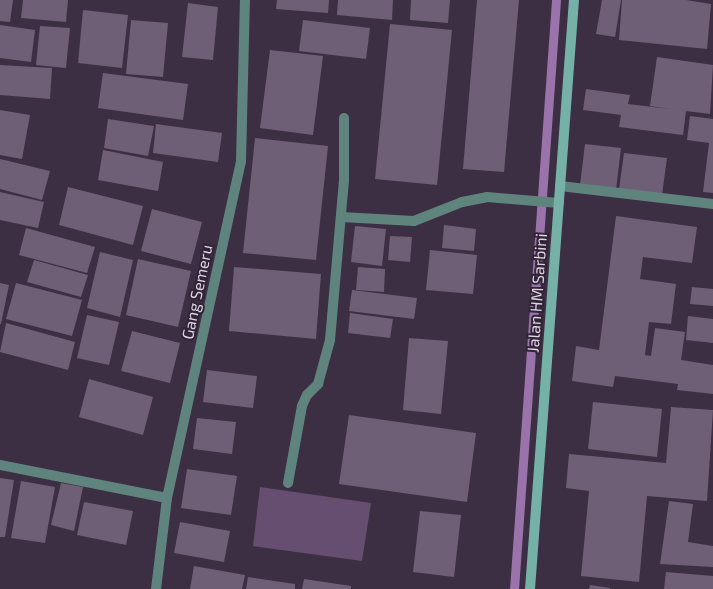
<!DOCTYPE html>
<style>
body{margin:0}
#map{position:relative;width:713px;height:589px;overflow:hidden;background:#3c2e43;font-family:"Exo 2",sans-serif}
div>[style]{position:absolute}
.green>*{inset:0;background:#654e6f}
.stream>*{height:9px;margin:-4.5px;padding:0 4.5px;transform-origin:4.5px;border-radius:4.5px;background:#9a73ab}
.building>*{inset:0;background:#6f5f76}
.street>*{height:10px;margin:-5px;padding:0 5px;transform-origin:5px;border-radius:5px;background:#5f847e}
.secondary>*{height:10px;margin:-5px;padding:0 5px;transform-origin:5px;border-radius:5px;background:#75b1a7}
span{translate:-50% -50%;white-space:nowrap;text-align:center;line-height:1.15;-webkit-text-stroke:4px #322438;paint-order:stroke}
.street-label{font-size:16px;color:#ded5e2}
</style>
<div id="map">
<div class="green">
<i style="clip-path:polygon(260px 487px,371px 503px,362px 561px,253px 546px)"></i>
</div>
<div class="stream">
<i style="left:514px;top:589px;width:590px;rotate:-85.92deg"></i>
</div>
<div class="building">
<i style="clip-path:polygon(0 0,13px 0,10px 22px,0 21px)"></i>
<i style="clip-path:polygon(23px 0,68px 0,66px 22px,21px 18px)"></i>
<i style="clip-path:polygon(277px 0,329px 0,328px 13px,276px 9px)"></i>
<i style="clip-path:polygon(338px 0,393px 0,392px 20px,337px 15px)"></i>
<i style="clip-path:polygon(411px 0,450px 0,448px 23px,410px 20px)"></i>
<i style="clip-path:polygon(477px 0,519px 0,504px 172px,463px 169px)"></i>
<i style="clip-path:polygon(602px 0,621px 0,615px 37px,596px 34px)"></i>
<i style="clip-path:polygon(622px 0,686px 0,711px 4px,707px 49px,619px 40px)"></i>
<i style="clip-path:polygon(188px 3px,218px 7px,213px 60px,182px 57px)"></i>
<i style="clip-path:polygon(83px 10px,128px 15px,122px 68px,78px 63px)"></i>
<i style="clip-path:polygon(131px 20px,168px 23px,163px 77px,126px 74px)"></i>
<i style="clip-path:polygon(303px 20px,370px 28px,366px 59px,299px 51px)"></i>
<i style="clip-path:polygon(390px 24px,452px 30px,437px 185px,375px 179px)"></i>
<i style="clip-path:polygon(0 25px,35px 30px,31px 62px,0 58px)"></i>
<i style="clip-path:polygon(40px 26px,70px 28px,66px 68px,36px 65px)"></i>
<i style="clip-path:polygon(270px 50px,323px 56px,313px 135px,260px 128px)"></i>
<i style="clip-path:polygon(657px 57px,713px 65px,710px 114px,686px 111px,683px 135px,619px 127px,621px 115px,583px 110px,586px 89px,630px 95px,628px 104px,670px 109px,650px 106px)"></i>
<i style="clip-path:polygon(0 65px,52px 68px,50px 99px,0 95px)"></i>
<i style="clip-path:polygon(103px 73px,188px 84px,183px 120px,98px 108px)"></i>
<i style="clip-path:polygon(0 110px,30px 115px,22px 159px,0 155px)"></i>
<i style="clip-path:polygon(690px 116px,713px 119px,713px 193px,703px 192px,709px 143px,687px 140px)"></i>
<i style="clip-path:polygon(108px 119px,154px 126px,148px 156px,104px 148px)"></i>
<i style="clip-path:polygon(156px 124px,222px 133px,218px 162px,153px 153px)"></i>
<i style="clip-path:polygon(255px 138px,328px 146px,316px 260px,243px 253px)"></i>
<i style="clip-path:polygon(585px 144px,621px 148px,616px 190px,580px 185px)"></i>
<i style="clip-path:polygon(103px 150px,163px 162px,158px 191px,98px 180px)"></i>
<i style="clip-path:polygon(624px 153px,667px 158px,662px 195px,619px 189px)"></i>
<i style="clip-path:polygon(0 159px,50px 171px,42px 200px,0 189px)"></i>
<i style="clip-path:polygon(68px 187px,143px 206px,133px 245px,59px 225px)"></i>
<i style="clip-path:polygon(0 192px,44px 202px,38px 228px,0 220px)"></i>
<i style="clip-path:polygon(152px 209px,202px 222px,191px 264px,141px 251px)"></i>
<i style="clip-path:polygon(616px 216px,697px 227px,692px 263px,643px 257px,640px 279px,676px 284px,671px 324px,649px 322px,645px 355px,651px 356px,655px 328px,685px 332px,681px 360px,713px 365px,713px 394px,677px 390px,678px 384px,615px 376px,613px 387px,572px 381px,576px 346px,599px 350px)"></i>
<i style="clip-path:polygon(444px 225px,476px 229px,474px 251px,442px 248px)"></i>
<i style="clip-path:polygon(355px 226px,386px 229px,382px 266px,351px 262px)"></i>
<i style="clip-path:polygon(26px 228px,95px 247px,87px 273px,19px 255px)"></i>
<i style="clip-path:polygon(390px 236px,412px 237px,410px 262px,388px 260px)"></i>
<i style="clip-path:polygon(430px 250px,477px 255px,473px 294px,426px 290px)"></i>
<i style="clip-path:polygon(100px 252px,133px 260px,120px 317px,87px 308px)"></i>
<i style="clip-path:polygon(138px 259px,191px 271px,178px 327px,126px 315px)"></i>
<i style="clip-path:polygon(34px 260px,88px 275px,81px 297px,27px 282px)"></i>
<i style="clip-path:polygon(234px 267px,321px 274px,316px 339px,229px 331px)"></i>
<i style="clip-path:polygon(358px 267px,385px 269px,384px 292px,356px 290px)"></i>
<i style="clip-path:polygon(0 283px,9px 285px,1px 324px,0 324px)"></i>
<i style="clip-path:polygon(16px 283px,82px 300px,72px 336px,6px 319px)"></i>
<i style="clip-path:polygon(692px 287px,713px 289px,713px 306px,690px 304px)"></i>
<i style="clip-path:polygon(352px 290px,417px 298px,414px 319px,349px 311px)"></i>
<i style="clip-path:polygon(350px 313px,393px 319px,390px 338px,348px 333px)"></i>
<i style="clip-path:polygon(87px 315px,119px 322px,109px 365px,77px 358px)"></i>
<i style="clip-path:polygon(688px 316px,713px 319px,713px 343px,686px 340px)"></i>
<i style="clip-path:polygon(6px 323px,75px 342px,68px 370px,0 352px)"></i>
<i style="clip-path:polygon(132px 331px,180px 343px,170px 383px,121px 371px)"></i>
<i style="clip-path:polygon(409px 338px,448px 341px,441px 414px,403px 410px)"></i>
<i style="clip-path:polygon(207px 370px,257px 376px,253px 408px,203px 402px)"></i>
<i style="clip-path:polygon(89px 379px,153px 397px,143px 435px,79px 417px)"></i>
<i style="clip-path:polygon(593px 402px,662px 409px,657px 457px,588px 449px)"></i>
<i style="clip-path:polygon(671px 407px,713px 410px,707px 501px,647px 496px,639px 582px,581px 576px,589px 491px,566px 488px,569px 454px,666px 463px)"></i>
<i style="clip-path:polygon(349px 415px,476px 433px,467px 502px,339px 484px)"></i>
<i style="clip-path:polygon(197px 418px,236px 422px,232px 454px,193px 449px)"></i>
<i style="clip-path:polygon(187px 469px,237px 476px,231px 515px,181px 508px)"></i>
<i style="clip-path:polygon(0 478px,14px 480px,5px 537px,0 537px)"></i>
<i style="clip-path:polygon(21px 481px,55px 487px,45px 543px,11px 538px)"></i>
<i style="clip-path:polygon(61px 483px,83px 487px,74px 531px,51px 525px)"></i>
<i style="clip-path:polygon(669px 501px,693px 504px,688px 542px,713px 546px,713px 567px,660px 564px)"></i>
<i style="clip-path:polygon(84px 502px,133px 511px,126px 545px,77px 535px)"></i>
<i style="clip-path:polygon(420px 511px,461px 515px,454px 577px,413px 572px)"></i>
<i style="clip-path:polygon(180px 522px,230px 531px,224px 562px,174px 553px)"></i>
<i style="clip-path:polygon(194px 566px,245px 575px,242px 589px,190px 589px)"></i>
<i style="clip-path:polygon(666px 572px,713px 576px,713px 589px,664px 589px)"></i>
<i style="clip-path:polygon(248px 577px,295px 584px,295px 589px,246px 589px)"></i>
<i style="clip-path:polygon(304px 579px,351px 586px,351px 589px,302px 589px)"></i>
<i style="clip-path:polygon(590px 585px,610px 588px,610px 589px,589px 589px)"></i>
</div>
<div class="street">
<i style="left:560px;top:186px;width:154px;rotate:6.7deg"></i>
<i style="left:341px;top:217px;width:73px;rotate:3.1deg"></i>
<i style="left:414px;top:221px;width:52px;rotate:-21.6deg"></i>
<i style="left:462px;top:202px;width:25px;rotate:-11deg"></i>
<i style="left:487px;top:197px;width:72px;rotate:4.8deg"></i>
<i style="left:0;top:465px;width:170px;rotate:11.2deg"></i>
<i style="left:288px;top:483px;width:78px;rotate:-79.7deg"></i>
<i style="left:302px;top:406px;width:12px;rotate:-66deg"></i>
<i style="left:307px;top:395px;width:16px;rotate:-45deg"></i>
<i style="left:318px;top:384px;width:46px;rotate:-74.7deg"></i>
<i style="left:330px;top:340px;width:160px;rotate:-85deg"></i>
<i style="left:344px;top:181px;width:63px;rotate:-90deg"></i>
<i style="left:156px;top:589px;width:92px;rotate:-83.1deg"></i>
<i style="left:167px;top:498px;width:345px;rotate:-77.6deg"></i>
<i style="left:241px;top:161px;width:161px;rotate:-88.6deg"></i>
</div>
<div class="secondary">
<i style="left:530px;top:589px;width:591px;rotate:-85.73deg"></i>
</div>
<div class="street-label">
<span style="left:197px;top:292px;rotate:-78deg">Gang Semeru</span>
<span style="left:537px;top:293px;rotate:-86deg">Jalan HM Sarbini</span>
</div>
</div>
